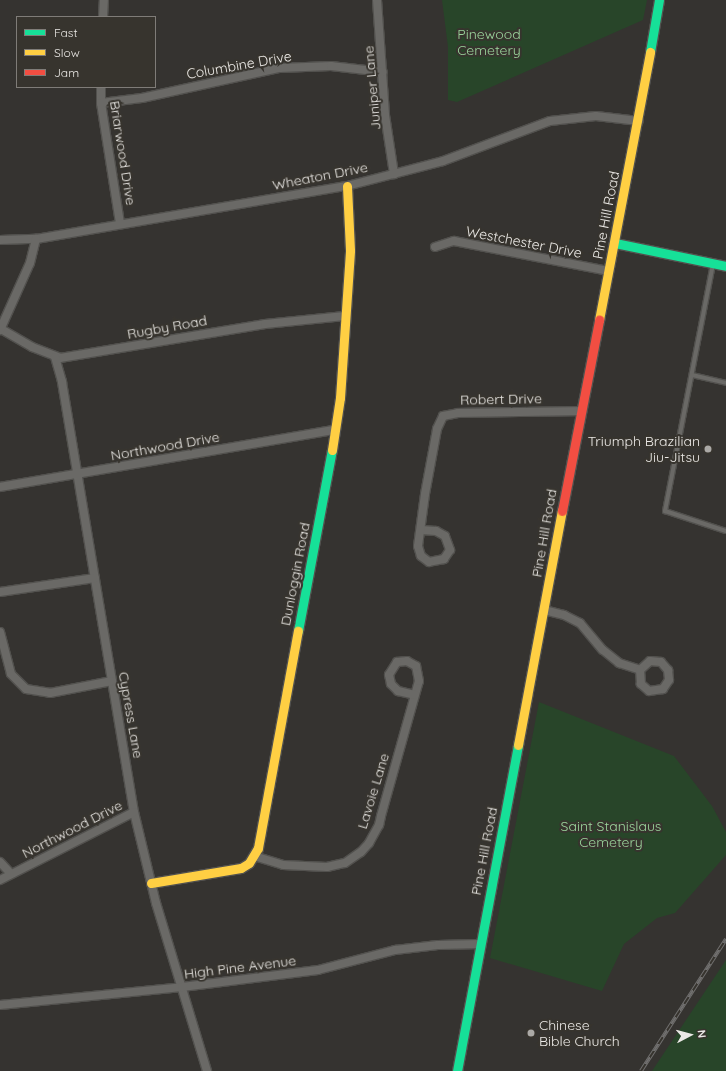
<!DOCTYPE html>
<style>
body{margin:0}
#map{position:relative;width:726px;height:1071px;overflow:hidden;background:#353330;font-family:Quicksand,sans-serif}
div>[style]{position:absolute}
.green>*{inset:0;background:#284529}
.roads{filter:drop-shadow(1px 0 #52514e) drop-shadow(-1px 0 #52514e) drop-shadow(0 1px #52514e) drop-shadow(0 -1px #52514e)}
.lane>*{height:4px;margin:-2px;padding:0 2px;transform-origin:2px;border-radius:2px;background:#6a6966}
.street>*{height:8px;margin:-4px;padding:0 4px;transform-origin:4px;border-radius:4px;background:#6a6966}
.fast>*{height:9px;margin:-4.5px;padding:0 4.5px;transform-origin:4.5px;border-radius:4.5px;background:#16e098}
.slow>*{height:9px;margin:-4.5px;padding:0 4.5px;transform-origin:4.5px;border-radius:4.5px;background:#ffcf43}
.jam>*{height:9px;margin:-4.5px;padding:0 4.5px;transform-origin:4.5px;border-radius:4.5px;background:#f24e42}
.rail>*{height:4px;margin-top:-2px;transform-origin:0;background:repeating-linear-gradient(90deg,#37342e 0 8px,#71706f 0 16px);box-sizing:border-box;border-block:1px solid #71706f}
.dots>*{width:11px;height:11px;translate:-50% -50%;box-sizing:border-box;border:2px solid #37342e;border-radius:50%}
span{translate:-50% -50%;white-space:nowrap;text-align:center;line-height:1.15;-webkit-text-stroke:4px #37342e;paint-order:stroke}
.park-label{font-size:14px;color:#9bd59c}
.street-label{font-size:14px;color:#ebe9e6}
.poi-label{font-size:14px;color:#ebe9e6}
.right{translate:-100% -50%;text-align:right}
.left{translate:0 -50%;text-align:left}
.legend{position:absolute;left:16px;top:16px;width:140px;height:72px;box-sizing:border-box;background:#37342e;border:1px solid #7f7c78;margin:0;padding:5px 7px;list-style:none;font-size:12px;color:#ebe9e6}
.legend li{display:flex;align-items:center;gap:8px;height:20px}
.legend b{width:20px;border:1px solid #7f7c78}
.north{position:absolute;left:670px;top:1015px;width:40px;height:40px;-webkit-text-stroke:3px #37342e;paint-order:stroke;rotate:84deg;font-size:11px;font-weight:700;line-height:16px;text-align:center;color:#ebe9e6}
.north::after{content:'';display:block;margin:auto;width:14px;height:18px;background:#ebe9e6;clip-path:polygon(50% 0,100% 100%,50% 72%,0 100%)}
</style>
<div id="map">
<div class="green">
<i style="clip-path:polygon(442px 0,647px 0,643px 20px,457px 102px,448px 100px,448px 47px)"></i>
<i style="clip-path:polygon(539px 702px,674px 756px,712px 806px,726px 832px,726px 855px,675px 913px,657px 918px,624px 944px,602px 991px,490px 958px)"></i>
<i style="clip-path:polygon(726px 960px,726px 1071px,652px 1071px)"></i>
</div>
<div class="roads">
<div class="lane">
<i style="left:713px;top:264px;width:252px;rotate:101deg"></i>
<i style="left:665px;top:511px;width:64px;rotate:18.2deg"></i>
<i style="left:692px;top:375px;width:35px;rotate:13deg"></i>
</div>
<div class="street">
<i style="left:377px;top:0;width:115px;rotate:86deg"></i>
<i style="left:385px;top:115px;width:60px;rotate:81.3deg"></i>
<i style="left:103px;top:17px;width:17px;rotate:-87deg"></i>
<i style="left:101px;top:87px;width:16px;rotate:90deg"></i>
<i style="left:101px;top:103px;width:121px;rotate:81deg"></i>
<i style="left:101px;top:103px;width:41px;rotate:-7deg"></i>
<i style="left:142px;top:98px;width:141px;rotate:-12.3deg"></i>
<i style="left:280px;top:68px;width:51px;rotate:-2.2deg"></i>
<i style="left:331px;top:66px;width:52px;rotate:6.6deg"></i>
<i style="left:0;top:240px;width:36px;rotate:-2deg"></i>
<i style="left:36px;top:239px;width:315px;rotate:-9.7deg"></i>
<i style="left:347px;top:186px;width:99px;rotate:-14.6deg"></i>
<i style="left:443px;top:161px;width:114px;rotate:-20.5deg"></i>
<i style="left:550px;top:121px;width:46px;rotate:-6.2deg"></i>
<i style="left:596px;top:116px;width:43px;rotate:6.6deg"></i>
<i style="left:435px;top:247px;width:20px;rotate:-18deg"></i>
<i style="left:454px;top:241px;width:158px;rotate:11deg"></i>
<i style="left:1px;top:329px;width:36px;rotate:30deg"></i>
<i style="left:32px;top:347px;width:30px;rotate:21deg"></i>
<i style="left:60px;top:358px;width:208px;rotate:-9.4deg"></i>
<i style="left:265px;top:324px;width:80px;rotate:-5.7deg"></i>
<i style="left:0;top:330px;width:73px;rotate:-65.9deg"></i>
<i style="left:30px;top:263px;width:25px;rotate:-76deg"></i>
<i style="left:55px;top:357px;width:26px;rotate:74deg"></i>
<i style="left:62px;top:382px;width:436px;rotate:80.5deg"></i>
<i style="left:134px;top:812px;width:94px;rotate:76.4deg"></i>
<i style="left:156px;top:903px;width:176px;rotate:73.1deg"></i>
<i style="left:0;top:487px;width:340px;rotate:-9.7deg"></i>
<i style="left:421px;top:530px;width:15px;rotate:4deg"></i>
<i style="left:436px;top:531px;width:10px;rotate:29deg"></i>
<i style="left:445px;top:536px;width:15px;rotate:70deg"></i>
<i style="left:450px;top:550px;width:11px;rotate:124deg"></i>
<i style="left:444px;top:559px;width:15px;rotate:169deg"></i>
<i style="left:429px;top:562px;width:10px;rotate:-143deg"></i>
<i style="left:421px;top:556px;width:10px;rotate:-107deg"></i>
<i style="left:418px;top:546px;width:52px;rotate:-82.3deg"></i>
<i style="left:425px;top:494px;width:66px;rotate:-79.5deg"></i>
<i style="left:437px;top:429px;width:14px;rotate:-65deg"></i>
<i style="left:443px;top:416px;width:15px;rotate:-11deg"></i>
<i style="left:458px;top:413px;width:123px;rotate:-0.9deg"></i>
<i style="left:0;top:592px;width:96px;rotate:-8.4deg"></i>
<i style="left:544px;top:610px;width:21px;rotate:14deg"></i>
<i style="left:564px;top:615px;width:18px;rotate:27deg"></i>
<i style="left:580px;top:623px;width:35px;rotate:50deg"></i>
<i style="left:603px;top:650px;width:21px;rotate:39deg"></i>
<i style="left:619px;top:663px;width:22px;rotate:18deg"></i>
<i style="left:640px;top:670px;width:13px;rotate:-42deg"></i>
<i style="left:650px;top:661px;width:11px;rotate:5deg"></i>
<i style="left:661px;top:662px;width:11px;rotate:49deg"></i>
<i style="left:668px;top:670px;width:10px;rotate:84deg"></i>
<i style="left:669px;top:680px;width:11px;rotate:124deg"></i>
<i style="left:663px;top:689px;width:14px;rotate:172deg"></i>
<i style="left:649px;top:691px;width:11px;rotate:-139deg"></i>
<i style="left:641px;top:684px;width:14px;rotate:-94deg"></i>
<i style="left:0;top:632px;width:43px;rotate:75.3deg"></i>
<i style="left:11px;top:674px;width:21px;rotate:45deg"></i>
<i style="left:26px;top:689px;width:24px;rotate:9deg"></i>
<i style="left:50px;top:693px;width:63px;rotate:-11deg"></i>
<i style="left:254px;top:856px;width:30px;rotate:17deg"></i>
<i style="left:283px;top:865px;width:44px;rotate:2.6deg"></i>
<i style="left:327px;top:867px;width:18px;rotate:-13deg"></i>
<i style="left:345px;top:863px;width:19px;rotate:-35deg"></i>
<i style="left:361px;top:852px;width:12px;rotate:-48deg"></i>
<i style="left:369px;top:843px;width:21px;rotate:-61deg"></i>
<i style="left:379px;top:825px;width:9px;rotate:-77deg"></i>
<i style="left:381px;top:816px;width:140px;rotate:-74.3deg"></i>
<i style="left:419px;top:681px;width:15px;rotate:-101deg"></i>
<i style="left:416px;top:666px;width:10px;rotate:-151deg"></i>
<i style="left:407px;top:661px;width:10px;rotate:174deg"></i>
<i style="left:397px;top:662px;width:15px;rotate:122deg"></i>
<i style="left:389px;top:675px;width:9px;rotate:77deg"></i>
<i style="left:391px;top:684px;width:10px;rotate:45deg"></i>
<i style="left:398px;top:691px;width:17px;rotate:13deg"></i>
<i style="left:0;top:862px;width:16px;rotate:47deg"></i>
<i style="left:0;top:880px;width:150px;rotate:-26.9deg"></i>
<i style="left:0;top:1005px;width:183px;rotate:-5.6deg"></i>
<i style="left:182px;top:987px;width:137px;rotate:-7.1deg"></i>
<i style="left:318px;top:970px;width:80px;rotate:-14.6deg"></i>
<i style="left:395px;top:950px;width:43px;rotate:-6.6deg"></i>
<i style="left:438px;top:945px;width:42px;rotate:-1.4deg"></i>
</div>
<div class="fast">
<i style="left:650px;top:52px;width:53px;rotate:-80.2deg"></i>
<i style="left:615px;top:243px;width:113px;rotate:11.7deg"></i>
<i style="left:298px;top:631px;width:184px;rotate:-79.4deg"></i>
<i style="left:457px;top:1071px;width:332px;rotate:-79.4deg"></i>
</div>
<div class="slow">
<i style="left:599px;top:320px;width:273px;rotate:-79.2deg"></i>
<i style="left:332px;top:450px;width:53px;rotate:-81.3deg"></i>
<i style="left:340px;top:398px;width:148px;rotate:-86.1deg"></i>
<i style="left:350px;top:250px;width:64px;rotate:-92.7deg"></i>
<i style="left:518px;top:745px;width:238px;rotate:-79.4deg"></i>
<i style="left:151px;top:883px;width:91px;rotate:-9.5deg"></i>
<i style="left:241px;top:868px;width:9px;rotate:-32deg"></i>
<i style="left:249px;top:863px;width:17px;rotate:-59deg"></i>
<i style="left:258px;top:848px;width:221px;rotate:-79.6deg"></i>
</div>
<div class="jam">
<i style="left:562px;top:511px;width:195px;rotate:-79deg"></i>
</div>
</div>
<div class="rail">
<i style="left:641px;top:1071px;width:157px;rotate:-57.2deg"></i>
</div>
<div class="dots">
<i style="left:708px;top:449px;background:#aba9a6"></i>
<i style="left:531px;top:1033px;background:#aba9a6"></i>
</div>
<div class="park-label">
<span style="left:489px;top:42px">Pinewood<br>Cemetery</span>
<span style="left:611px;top:834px">Saint Stanislaus<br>Cemetery</span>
</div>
<div class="street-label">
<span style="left:239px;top:65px;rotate:-10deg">Columbine Drive</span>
<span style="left:372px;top:88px;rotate:-95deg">Juniper Lane</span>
<span style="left:123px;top:153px;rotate:81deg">Briarwood Drive</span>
<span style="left:320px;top:176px;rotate:-11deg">Wheaton Drive</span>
<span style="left:606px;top:215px;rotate:-79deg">Pine Hill Road</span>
<span style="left:524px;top:242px;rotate:11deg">Westchester Drive</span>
<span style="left:167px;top:327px;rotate:-10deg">Rugby Road</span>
<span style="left:501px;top:399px;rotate:-1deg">Robert Drive</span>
<span style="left:165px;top:446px;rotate:-10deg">Northwood Drive</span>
<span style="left:544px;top:533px;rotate:-80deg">Pine Hill Road</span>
<span style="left:295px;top:574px;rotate:-79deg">Dunloggin Road</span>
<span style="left:131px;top:715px;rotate:80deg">Cypress Lane</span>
<span style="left:373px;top:791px;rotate:-73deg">Lavoie Lane</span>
<span style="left:72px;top:829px;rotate:-27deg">Northwood Drive</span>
<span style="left:484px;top:851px;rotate:-79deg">Pine Hill Road</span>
<span style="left:240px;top:967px;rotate:-7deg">High Pine Avenue</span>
</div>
<div class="poi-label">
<span class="right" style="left:700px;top:449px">Triumph Brazilian<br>Jiu-Jitsu</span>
<span class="left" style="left:539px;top:1033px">Chinese<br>Bible Church</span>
</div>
<ul class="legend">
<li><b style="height:5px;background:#16e098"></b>Fast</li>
<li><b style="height:5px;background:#ffcf43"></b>Slow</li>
<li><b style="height:5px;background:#f24e42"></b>Jam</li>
</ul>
<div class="north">N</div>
</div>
